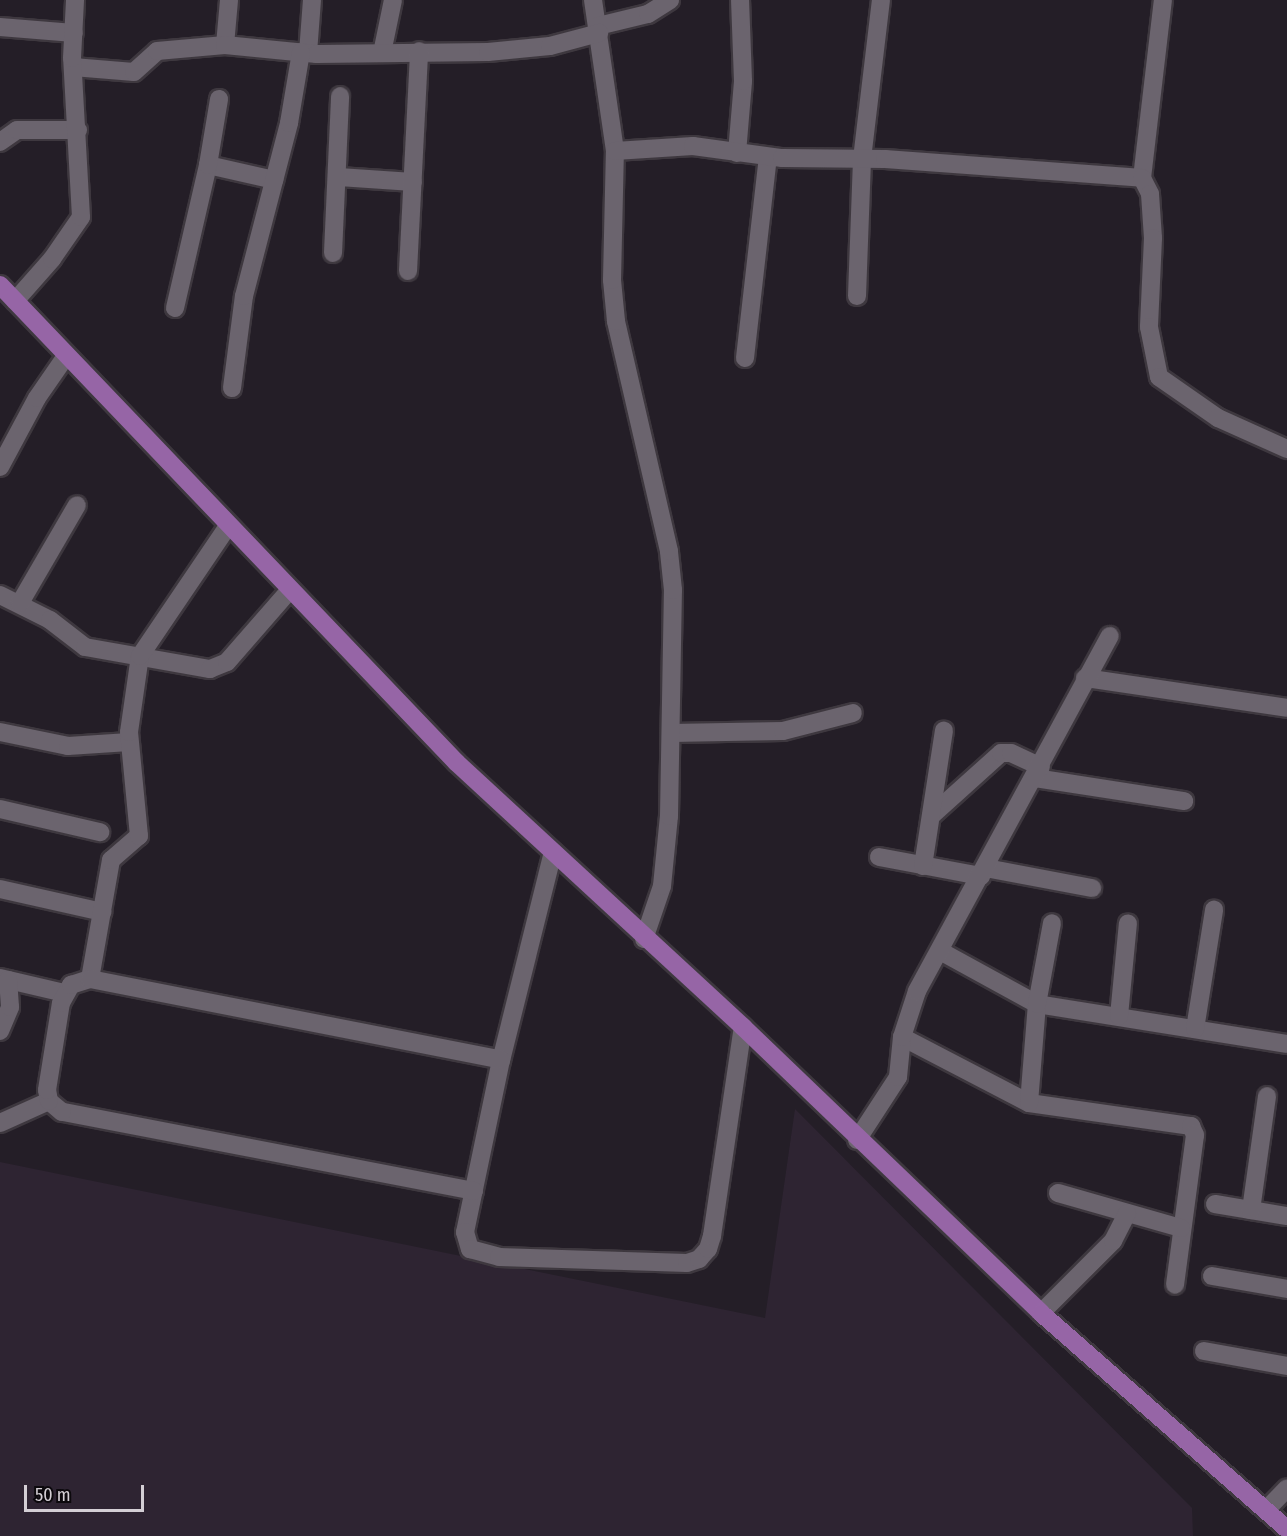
<!DOCTYPE html>
<style>
body{margin:0}
#map{position:relative;width:1287px;height:1536px;overflow:hidden;background:#241e27;font-family:"Fira Sans Condensed",sans-serif}
div>[style]{position:absolute}
.built>*{inset:0;background:#2e2432}
.roads{filter:drop-shadow(2px 0 #3e383f) drop-shadow(-2px 0 #3e383f) drop-shadow(0 2px #3e383f) drop-shadow(0 -2px #3e383f)}
.minor>*{height:18px;margin:-9px;padding:0 9px;transform-origin:9px;border-radius:9px;background:#6b646e}
.major>*{height:18px;margin:-9px;padding:0 9px;transform-origin:9px;border-radius:9px;background:#9665a6}
span{translate:-50% -50%;white-space:nowrap;text-align:center;line-height:1.15;-webkit-text-stroke:4.5px #0c090d;paint-order:stroke}
.scale{position:absolute;left:24px;top:1485px;width:120px;height:27px;box-sizing:border-box;border:3px solid #d4cfd5;border-top:0;padding-left:8px;font-size:18px;line-height:21px;white-space:nowrap;color:#d4cfd5;-webkit-text-stroke:4px #0c090d;paint-order:stroke}
</style>
<div id="map">
<div class="built">
<i style="clip-path:polygon(795px 1109px,1192px 1508px,1193px 1536px,0 1536px,0 1162px,765px 1318px)"></i>
</div>
<div class="roads">
<div class="minor">
<i style="left:593px;top:0;width:153px;rotate:81.7deg"></i>
<i style="left:598px;top:26px;width:51px;rotate:-13.5deg"></i>
<i style="left:648px;top:14px;width:26px;rotate:-32deg"></i>
<i style="left:0;top:27px;width:74px;rotate:4.6deg"></i>
<i style="left:225px;top:45px;width:45px;rotate:-84.9deg"></i>
<i style="left:308px;top:53px;width:53px;rotate:-85.7deg"></i>
<i style="left:382px;top:53px;width:54px;rotate:-78.3deg"></i>
<i style="left:73px;top:67px;width:61px;rotate:4.7deg"></i>
<i style="left:134px;top:72px;width:31px;rotate:-42deg"></i>
<i style="left:157px;top:51px;width:68px;rotate:-5deg"></i>
<i style="left:225px;top:45px;width:92px;rotate:5.6deg"></i>
<i style="left:317px;top:54px;width:171px;rotate:-0.7deg"></i>
<i style="left:488px;top:52px;width:62px;rotate:-5.5deg"></i>
<i style="left:550px;top:46px;width:51px;rotate:-14.9deg"></i>
<i style="left:0;top:142px;width:21px;rotate:-35deg"></i>
<i style="left:17px;top:130px;width:61px"></i>
<i style="left:737px;top:153px;width:72px;rotate:-85.2deg"></i>
<i style="left:743px;top:81px;width:81px;rotate:-92.1deg"></i>
<i style="left:208px;top:165px;width:68px;rotate:12.8deg"></i>
<i style="left:339px;top:177px;width:74px;rotate:3.9deg"></i>
<i style="left:1142px;top:178px;width:179px;rotate:-83.3deg"></i>
<i style="left:333px;top:253px;width:157px;rotate:-87.4deg"></i>
<i style="left:408px;top:271px;width:220px;rotate:-87.1deg"></i>
<i style="left:857px;top:296px;width:137px;rotate:-87.9deg"></i>
<i style="left:862px;top:159px;width:160px;rotate:-83.2deg"></i>
<i style="left:15px;top:301px;width:56px;rotate:-48.6deg"></i>
<i style="left:52px;top:259px;width:51px;rotate:-55.4deg"></i>
<i style="left:81px;top:217px;width:159px;rotate:-93.2deg"></i>
<i style="left:72px;top:58px;width:58px;rotate:-87deg"></i>
<i style="left:175px;top:308px;width:147px;rotate:-77deg"></i>
<i style="left:208px;top:165px;width:67px;rotate:-80.5deg"></i>
<i style="left:745px;top:358px;width:202px;rotate:-83.5deg"></i>
<i style="left:232px;top:388px;width:93px;rotate:-82.6deg"></i>
<i style="left:244px;top:296px;width:179px;rotate:-75.4deg"></i>
<i style="left:289px;top:123px;width:72px;rotate:-80.4deg"></i>
<i style="left:0;top:467px;width:78px;rotate:-61.8deg"></i>
<i style="left:37px;top:398px;width:51px;rotate:-55.4deg"></i>
<i style="left:0;top:595px;width:56px;rotate:26.6deg"></i>
<i style="left:50px;top:620px;width:44px;rotate:37.6deg"></i>
<i style="left:85px;top:647px;width:127px;rotate:10deg"></i>
<i style="left:210px;top:669px;width:18px;rotate:-22deg"></i>
<i style="left:227px;top:662px;width:94px;rotate:-48.9deg"></i>
<i style="left:20px;top:603px;width:113px;rotate:-59.8deg"></i>
<i style="left:1085px;top:678px;width:204px;rotate:8.4deg"></i>
<i style="left:0;top:732px;width:69px;rotate:11.6deg"></i>
<i style="left:68px;top:746px;width:61px;rotate:-3.8deg"></i>
<i style="left:671px;top:733px;width:112px;rotate:-1deg"></i>
<i style="left:783px;top:731px;width:72px;rotate:-14.4deg"></i>
<i style="left:1035px;top:778px;width:151px;rotate:8.8deg"></i>
<i style="left:0;top:809px;width:103px;rotate:13deg"></i>
<i style="left:931px;top:816px;width:94px;rotate:-42deg"></i>
<i style="left:1001px;top:753px;width:10px"></i>
<i style="left:1011px;top:753px;width:33px;rotate:25deg"></i>
<i style="left:553px;top:852px;width:214px;rotate:104deg"></i>
<i style="left:501px;top:1060px;width:176px;rotate:101.8deg"></i>
<i style="left:465px;top:1232px;width:18px;rotate:74deg"></i>
<i style="left:470px;top:1249px;width:30px;rotate:15deg"></i>
<i style="left:499px;top:1257px;width:188px;rotate:1.8deg"></i>
<i style="left:687px;top:1263px;width:13px;rotate:-18deg"></i>
<i style="left:699px;top:1259px;width:13px;rotate:-48deg"></i>
<i style="left:708px;top:1249px;width:14px;rotate:-73deg"></i>
<i style="left:712px;top:1236px;width:211px;rotate:-81.6deg"></i>
<i style="left:879px;top:857px;width:104px;rotate:10.6deg"></i>
<i style="left:923px;top:866px;width:137px;rotate:-81.2deg"></i>
<i style="left:986px;top:868px;width:108px;rotate:10.7deg"></i>
<i style="left:0;top:889px;width:105px;rotate:12.7deg"></i>
<i style="left:644px;top:939px;width:56px;rotate:-71.2deg"></i>
<i style="left:662px;top:886px;width:70px;rotate:-84.3deg"></i>
<i style="left:669px;top:816px;width:226px;rotate:-89deg"></i>
<i style="left:673px;top:590px;width:39px;rotate:-96deg"></i>
<i style="left:669px;top:551px;width:236px;rotate:-103deg"></i>
<i style="left:616px;top:321px;width:41px;rotate:-95.6deg"></i>
<i style="left:612px;top:280px;width:129px;rotate:-88.7deg"></i>
<i style="left:615px;top:151px;width:78px;rotate:-3.7deg"></i>
<i style="left:693px;top:146px;width:90px;rotate:7.7deg"></i>
<i style="left:782px;top:158px;width:103px;rotate:0.6deg"></i>
<i style="left:885px;top:159px;width:258px;rotate:4.2deg"></i>
<i style="left:1142px;top:178px;width:18px;rotate:63deg"></i>
<i style="left:1150px;top:194px;width:44px;rotate:86.1deg"></i>
<i style="left:1153px;top:238px;width:89px;rotate:92.6deg"></i>
<i style="left:1149px;top:327px;width:51px;rotate:78.7deg"></i>
<i style="left:1159px;top:377px;width:72px;rotate:34.8deg"></i>
<i style="left:1218px;top:418px;width:76px;rotate:24.2deg"></i>
<i style="left:940px;top:951px;width:111px;rotate:28.7deg"></i>
<i style="left:1037px;top:1004px;width:253px;rotate:9.1deg"></i>
<i style="left:0;top:978px;width:66px;rotate:13.2deg"></i>
<i style="left:90px;top:979px;width:121px;rotate:-80deg"></i>
<i style="left:111px;top:860px;width:37px;rotate:-41deg"></i>
<i style="left:139px;top:836px;width:104px;rotate:-95.5deg"></i>
<i style="left:129px;top:732px;width:77px;rotate:-81.8deg"></i>
<i style="left:140px;top:656px;width:157px;rotate:-55.9deg"></i>
<i style="left:1119px;top:1016px;width:93px;rotate:-84.5deg"></i>
<i style="left:1195px;top:1029px;width:121px;rotate:-80.9deg"></i>
<i style="left:0;top:1031px;width:26px;rotate:-67deg"></i>
<i style="left:10px;top:1007px;width:27px;rotate:-94deg"></i>
<i style="left:902px;top:1037px;width:143px;rotate:27.5deg"></i>
<i style="left:1029px;top:1103px;width:164px;rotate:8.1deg"></i>
<i style="left:1191px;top:1126px;width:10px;rotate:66deg"></i>
<i style="left:1195px;top:1135px;width:151px;rotate:97.6deg"></i>
<i style="left:1029px;top:1103px;width:99px;rotate:-85.4deg"></i>
<i style="left:1037px;top:1004px;width:82px;rotate:-79.5deg"></i>
<i style="left:0;top:1123px;width:54px;rotate:-24.2deg"></i>
<i style="left:857px;top:1140px;width:75px;rotate:-56.9deg"></i>
<i style="left:898px;top:1077px;width:40px;rotate:-84.3deg"></i>
<i style="left:902px;top:1037px;width:48px;rotate:-71.9deg"></i>
<i style="left:917px;top:991px;width:404px;rotate:-61.5deg"></i>
<i style="left:474px;top:1191px;width:420px;rotate:-169.1deg"></i>
<i style="left:62px;top:1112px;width:17px;rotate:-140deg"></i>
<i style="left:49px;top:1101px;width:11px;rotate:-100deg"></i>
<i style="left:47px;top:1090px;width:88px;rotate:-80.9deg"></i>
<i style="left:61px;top:1003px;width:21px;rotate:-61deg"></i>
<i style="left:71px;top:985px;width:20px;rotate:-18deg"></i>
<i style="left:90px;top:979px;width:419px;rotate:11.1deg"></i>
<i style="left:1058px;top:1193px;width:128px;rotate:15.9deg"></i>
<i style="left:1215px;top:1204px;width:73px;rotate:9.5deg"></i>
<i style="left:1251px;top:1210px;width:115px;rotate:-82deg"></i>
<i style="left:1212px;top:1276px;width:76px;rotate:9.8deg"></i>
<i style="left:1041px;top:1313px;width:102px;rotate:-45deg"></i>
<i style="left:1113px;top:1241px;width:31px;rotate:-63deg"></i>
<i style="left:1204px;top:1351px;width:84px;rotate:10.2deg"></i>
<i style="left:1266px;top:1510px;width:30px;rotate:-46deg"></i>
</div>
<div class="major">
<i style="left:0;top:285px;width:661px;rotate:46.29deg"></i>
<i style="left:457px;top:763px;width:389px;rotate:42.7deg"></i>
<i style="left:743px;top:1027px;width:413px;rotate:43.8deg"></i>
<i style="left:1041px;top:1313px;width:327px;rotate:41.3deg"></i>
</div>
</div>
<div class="scale">50 m</div>
</div>
